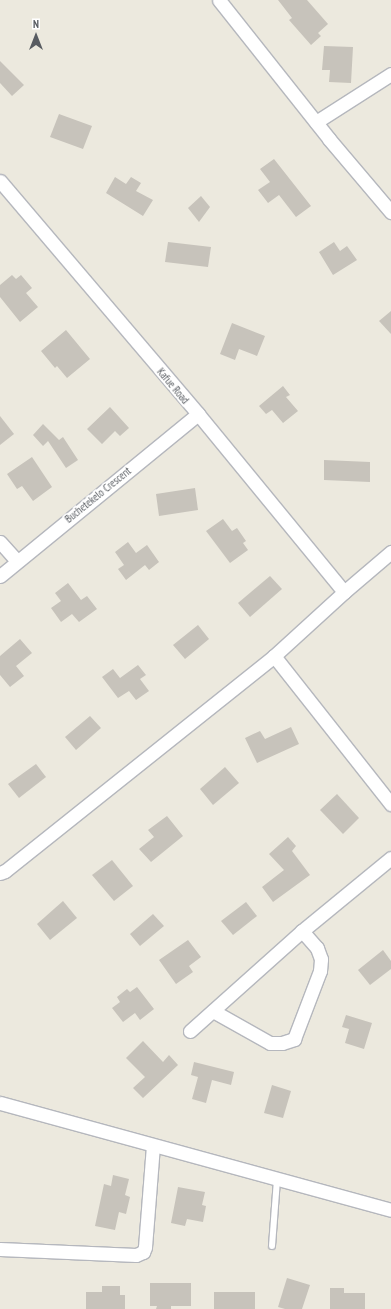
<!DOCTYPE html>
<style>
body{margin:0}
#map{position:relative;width:391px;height:1309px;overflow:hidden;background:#ece9de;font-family:"PT Sans Narrow",sans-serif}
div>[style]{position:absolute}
.building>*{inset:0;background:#c7c3bb}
.roads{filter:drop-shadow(1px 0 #b5b7bd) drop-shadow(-1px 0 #b5b7bd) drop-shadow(0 1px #b5b7bd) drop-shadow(0 -1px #b5b7bd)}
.lane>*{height:6px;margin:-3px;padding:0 3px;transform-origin:3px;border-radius:3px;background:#fff}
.street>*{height:13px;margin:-6.5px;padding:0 6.5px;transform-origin:6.5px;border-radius:6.5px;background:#fff}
span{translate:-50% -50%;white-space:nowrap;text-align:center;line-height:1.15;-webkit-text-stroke:3.5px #fff;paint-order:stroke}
.street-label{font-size:11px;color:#585c61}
.north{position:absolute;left:16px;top:16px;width:40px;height:40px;-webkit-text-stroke:3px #fff;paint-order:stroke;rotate:0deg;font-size:11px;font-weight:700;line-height:16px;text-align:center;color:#585c61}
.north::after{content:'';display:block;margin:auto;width:14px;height:18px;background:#585c61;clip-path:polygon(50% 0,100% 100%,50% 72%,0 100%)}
</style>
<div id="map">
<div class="building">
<i style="clip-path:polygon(278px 0,307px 0,328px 24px,318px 33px,321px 36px,311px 45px,289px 20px,292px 18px)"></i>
<i style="clip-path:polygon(324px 46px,353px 47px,351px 83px,329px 82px,330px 70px,322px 70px)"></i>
<i style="clip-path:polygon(0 61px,24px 85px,12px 96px,0 83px)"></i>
<i style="clip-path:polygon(59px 114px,92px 126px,83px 149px,50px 137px)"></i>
<i style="clip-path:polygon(274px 159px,311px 206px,296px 217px,279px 195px,268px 203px,258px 190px,270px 182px,260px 169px)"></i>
<i style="clip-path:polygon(115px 177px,126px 184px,131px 177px,141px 183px,136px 191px,153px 200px,143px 216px,106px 193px)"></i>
<i style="clip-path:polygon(201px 196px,210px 207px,199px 222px,188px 208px)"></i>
<i style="clip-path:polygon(168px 242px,211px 247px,208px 267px,165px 262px)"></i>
<i style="clip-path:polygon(334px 242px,340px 251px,347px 246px,357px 260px,333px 275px,319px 252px)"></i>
<i style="clip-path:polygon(12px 275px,16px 279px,21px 275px,32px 288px,26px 293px,38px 307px,20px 322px,0 297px,0 285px)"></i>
<i style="clip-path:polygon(391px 311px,391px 334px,379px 321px)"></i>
<i style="clip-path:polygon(232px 323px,265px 336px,257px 356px,239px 349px,235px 360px,220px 354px)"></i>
<i style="clip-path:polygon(66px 330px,90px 359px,67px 378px,57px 366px,55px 368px,41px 351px)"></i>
<i style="clip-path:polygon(283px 386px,290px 395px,286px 397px,298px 411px,283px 423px,272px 410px,266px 414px,259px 406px)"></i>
<i style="clip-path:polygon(110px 407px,129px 428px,120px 436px,115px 431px,102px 444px,87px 429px)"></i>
<i style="clip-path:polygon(0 416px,14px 434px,0 445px)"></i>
<i style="clip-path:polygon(43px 424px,59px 440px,63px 437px,78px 460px,66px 468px,48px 441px,43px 446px,33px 435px)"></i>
<i style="clip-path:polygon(32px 457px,52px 487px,33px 501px,22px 486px,17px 489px,7px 474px)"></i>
<i style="clip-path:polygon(324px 460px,370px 462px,370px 482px,324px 480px)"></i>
<i style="clip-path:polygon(195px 488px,198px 510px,159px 516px,156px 494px)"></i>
<i style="clip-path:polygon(223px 519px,232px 531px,237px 528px,246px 541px,243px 543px,248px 550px,230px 563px,206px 531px)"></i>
<i style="clip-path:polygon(128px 542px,136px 553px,147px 545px,159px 562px,149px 570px,145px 565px,126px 580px,118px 569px,124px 565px,115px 552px)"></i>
<i style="clip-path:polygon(270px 576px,282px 589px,250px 617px,238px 603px)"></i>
<i style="clip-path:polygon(68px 583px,81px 600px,87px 596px,97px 609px,79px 622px,72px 614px,61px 622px,51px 608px,61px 601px,55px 593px)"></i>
<i style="clip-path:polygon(198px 625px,209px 639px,185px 659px,173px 645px)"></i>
<i style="clip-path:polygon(20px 639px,32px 653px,16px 666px,24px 676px,10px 687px,0 675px,0 656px)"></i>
<i style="clip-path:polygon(138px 665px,146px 675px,140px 679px,149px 691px,136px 700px,129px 691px,118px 698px,102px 677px,113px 669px,120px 678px)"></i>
<i style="clip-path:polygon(90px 716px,101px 728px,76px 750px,65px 737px)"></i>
<i style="clip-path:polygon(291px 727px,299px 744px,257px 763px,245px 738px,260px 731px,265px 739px)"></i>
<i style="clip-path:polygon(36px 764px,46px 777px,19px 798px,8px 784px)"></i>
<i style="clip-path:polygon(225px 767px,239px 783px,213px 805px,200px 789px)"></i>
<i style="clip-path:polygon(337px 794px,359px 818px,343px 834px,320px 810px)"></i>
<i style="clip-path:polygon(167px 816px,183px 836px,151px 862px,139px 849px,154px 837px,148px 830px)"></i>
<i style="clip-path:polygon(288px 837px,296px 846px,292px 851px,310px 875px,273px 902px,262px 887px,284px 870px,269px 854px)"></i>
<i style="clip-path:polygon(112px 860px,133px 886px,114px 901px,92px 875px)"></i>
<i style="clip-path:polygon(63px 901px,77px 918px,50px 940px,37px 924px)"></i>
<i style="clip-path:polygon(246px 902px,257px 916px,233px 935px,221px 921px)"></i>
<i style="clip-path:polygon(153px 914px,164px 926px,140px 946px,130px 934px)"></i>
<i style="clip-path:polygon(188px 940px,201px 957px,189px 966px,193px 972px,176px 984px,159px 960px)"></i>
<i style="clip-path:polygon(383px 950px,391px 961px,391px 969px,370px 985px,358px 970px)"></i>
<i style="clip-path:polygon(137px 987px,154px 1009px,140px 1020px,135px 1013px,123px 1022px,112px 1008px,120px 1002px,117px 997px,127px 989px,130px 992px)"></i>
<i style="clip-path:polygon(346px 1015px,372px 1023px,364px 1049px,345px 1043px,349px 1029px,342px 1027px)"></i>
<i style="clip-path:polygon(143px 1041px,163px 1062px,169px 1055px,178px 1065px,143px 1098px,133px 1088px,145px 1077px,126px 1058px)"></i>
<i style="clip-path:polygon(194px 1062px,234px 1072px,231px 1085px,212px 1080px,206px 1103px,192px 1099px,198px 1077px,191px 1075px)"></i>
<i style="clip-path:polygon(272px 1085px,291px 1091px,283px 1118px,264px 1113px)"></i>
<i style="clip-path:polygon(113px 1175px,129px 1179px,125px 1195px,130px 1197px,126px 1214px,119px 1212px,115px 1230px,95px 1226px,104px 1184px,111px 1186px)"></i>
<i style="clip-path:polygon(178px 1187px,205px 1192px,202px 1205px,206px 1206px,203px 1222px,187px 1219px,185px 1226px,171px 1223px)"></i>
<i style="clip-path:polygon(287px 1278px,310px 1285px,302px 1309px,285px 1309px,278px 1307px)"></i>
<i style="clip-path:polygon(150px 1283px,191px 1283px,191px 1306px,171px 1306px,171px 1309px,156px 1309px,157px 1306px,150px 1306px)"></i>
<i style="clip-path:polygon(102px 1286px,120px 1286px,120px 1295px,125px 1295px,125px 1309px,86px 1309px,86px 1292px,102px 1292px)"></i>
<i style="clip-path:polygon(330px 1288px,344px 1288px,344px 1293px,365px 1293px,365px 1309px,330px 1309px)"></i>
<i style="clip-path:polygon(214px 1292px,255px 1292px,255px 1309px,214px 1309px)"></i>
</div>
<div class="roads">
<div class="lane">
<i style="left:272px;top:1246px;width:67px;rotate:-85.7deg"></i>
</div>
<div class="street">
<i style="left:219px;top:0;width:177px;rotate:51.6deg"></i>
<i style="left:329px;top:139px;width:96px;rotate:49.7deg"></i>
<i style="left:316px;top:122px;width:89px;rotate:-32.6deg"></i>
<i style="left:0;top:181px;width:306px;rotate:49.6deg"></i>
<i style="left:198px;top:414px;width:230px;rotate:50.6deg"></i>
<i style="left:0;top:542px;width:25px;rotate:48deg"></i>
<i style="left:0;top:576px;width:256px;rotate:-39.3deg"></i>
<i style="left:274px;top:656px;width:189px;rotate:51.7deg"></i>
<i style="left:0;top:873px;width:5px;rotate:-22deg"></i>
<i style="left:5px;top:871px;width:344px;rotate:-38.6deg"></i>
<i style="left:274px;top:656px;width:95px;rotate:-42.4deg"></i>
<i style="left:344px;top:592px;width:62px;rotate:-40.4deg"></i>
<i style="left:213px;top:1011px;width:65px;rotate:29.3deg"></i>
<i style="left:270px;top:1043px;width:12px"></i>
<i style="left:282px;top:1043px;width:13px;rotate:-18deg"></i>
<i style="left:294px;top:1039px;width:73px;rotate:-69.1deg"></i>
<i style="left:320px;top:971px;width:12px;rotate:-85deg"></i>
<i style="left:321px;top:959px;width:12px;rotate:-110deg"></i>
<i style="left:317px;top:948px;width:23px;rotate:-131deg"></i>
<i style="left:190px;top:1031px;width:150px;rotate:-41.8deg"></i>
<i style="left:302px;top:931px;width:115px;rotate:-39.4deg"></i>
<i style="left:0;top:1103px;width:405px;rotate:15.3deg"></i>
<i style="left:0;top:1249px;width:136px;rotate:2.5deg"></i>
<i style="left:136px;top:1255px;width:8px;rotate:-23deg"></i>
<i style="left:143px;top:1252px;width:5px;rotate:-68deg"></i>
<i style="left:145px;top:1247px;width:101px;rotate:-85.5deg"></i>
</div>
</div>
<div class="street-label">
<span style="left:173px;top:386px;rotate:50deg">Kafue Road</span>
<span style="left:98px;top:495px;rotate:-39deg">Buchetekelo Crescent</span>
</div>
<div class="north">N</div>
</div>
